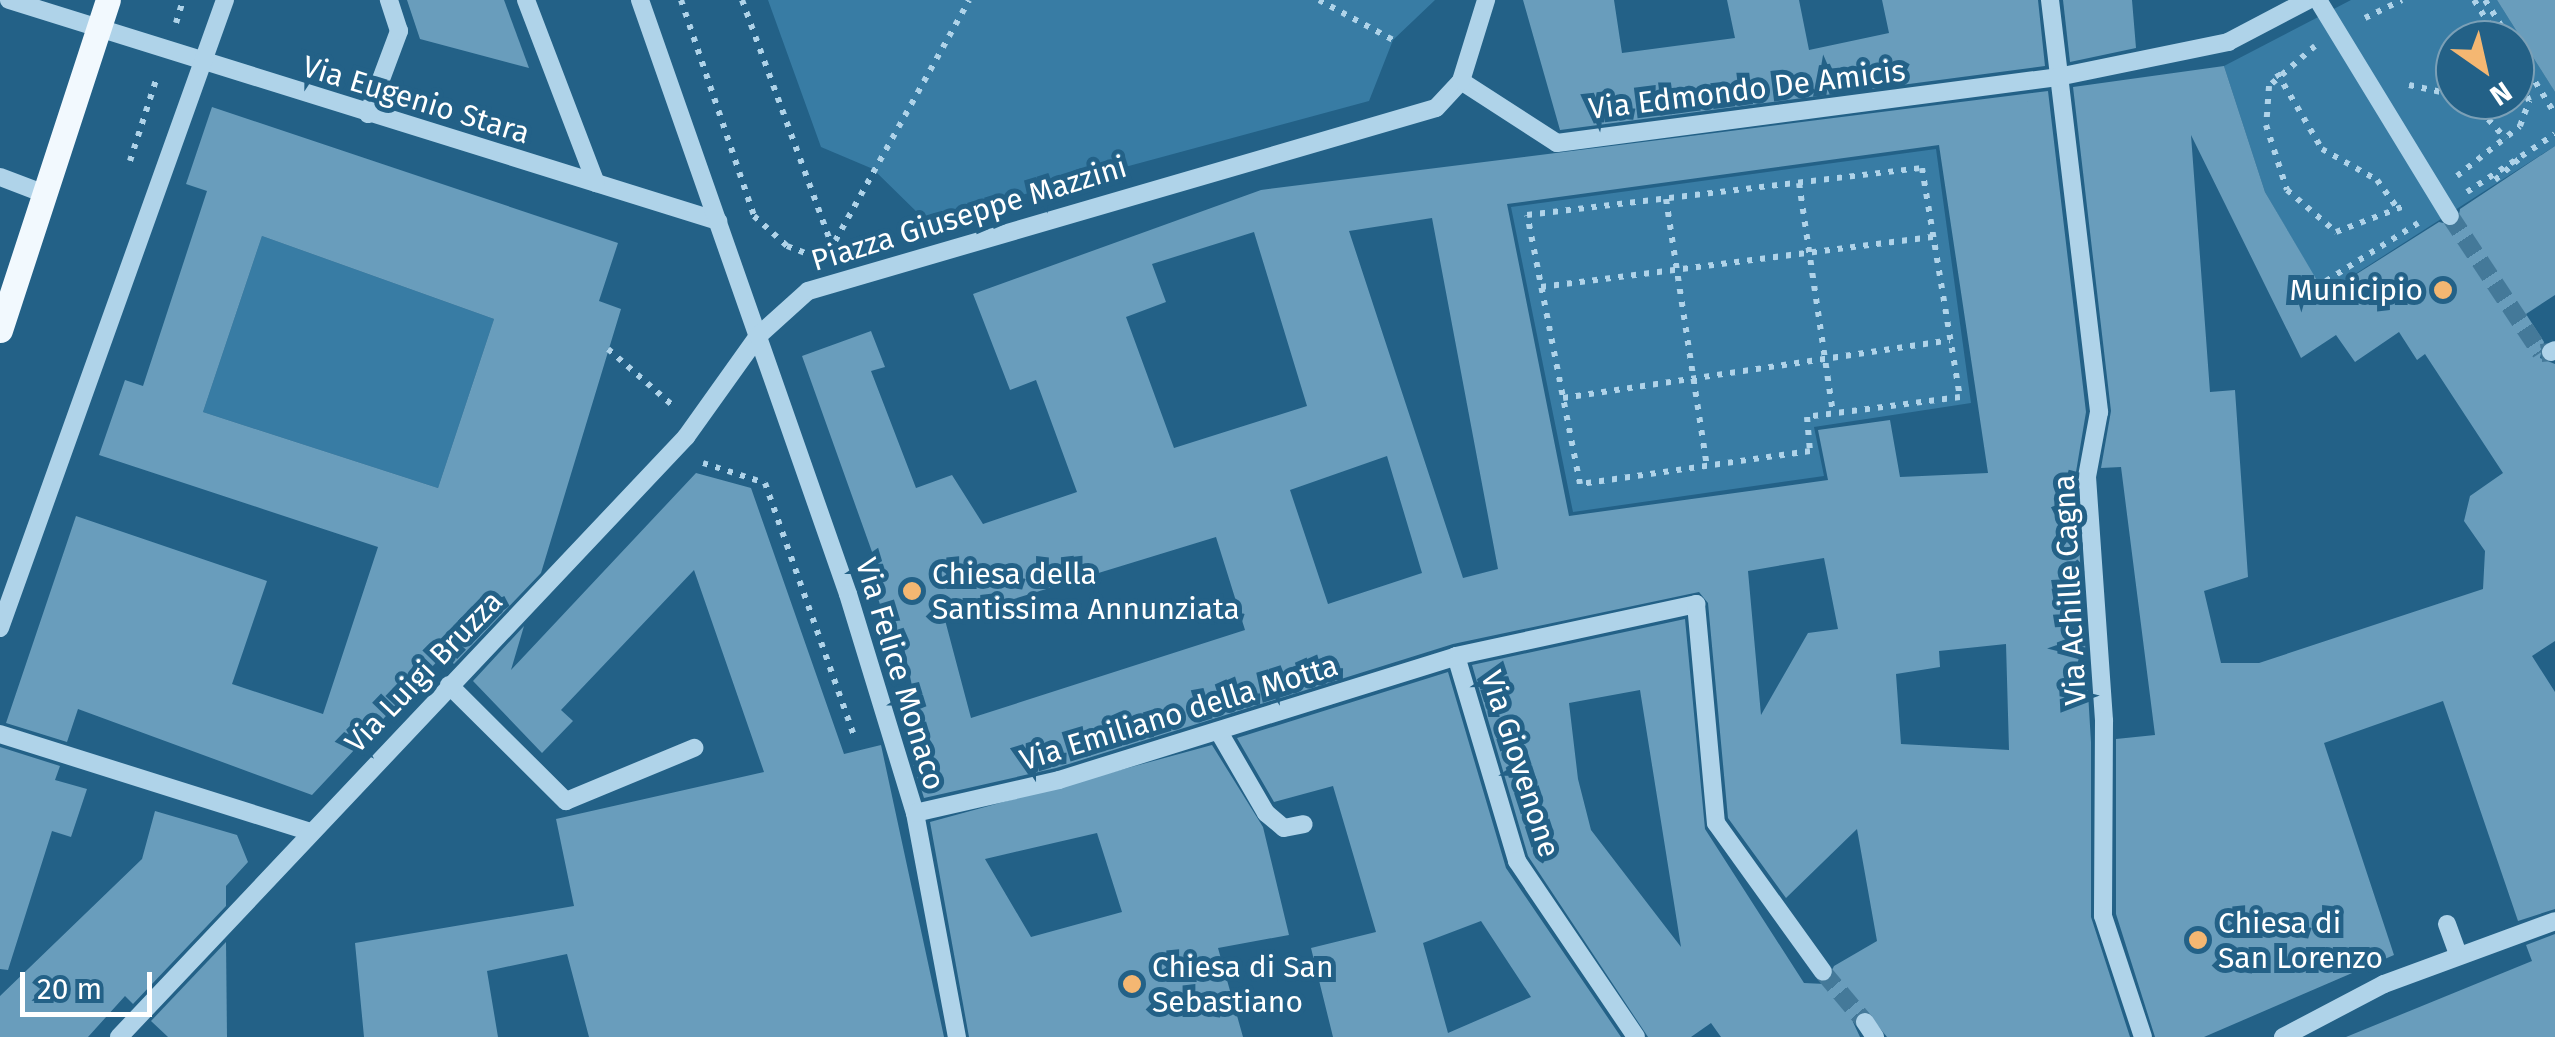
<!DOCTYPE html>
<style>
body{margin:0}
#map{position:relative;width:2555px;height:1037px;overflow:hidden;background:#236187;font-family:"Fira Sans",sans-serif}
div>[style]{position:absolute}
.green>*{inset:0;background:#387ca4}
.building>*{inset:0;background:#699dbc}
.minor-tunnel>*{height:18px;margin-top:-9px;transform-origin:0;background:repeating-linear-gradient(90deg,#447999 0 18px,transparent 0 27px)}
.path>*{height:6px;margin-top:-3px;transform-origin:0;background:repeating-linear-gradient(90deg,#afd3e9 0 5px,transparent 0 13px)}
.minor>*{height:18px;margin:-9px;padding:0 9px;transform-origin:9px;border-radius:9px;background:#afd3e9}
.major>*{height:25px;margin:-12.5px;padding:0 12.5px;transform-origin:12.5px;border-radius:12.5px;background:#f2f9fe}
.dots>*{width:28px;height:28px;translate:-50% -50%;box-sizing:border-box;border:5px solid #236187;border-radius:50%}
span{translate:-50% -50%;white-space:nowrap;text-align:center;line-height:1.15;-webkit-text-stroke:10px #236187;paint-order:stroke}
.street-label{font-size:30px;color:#fff}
.poi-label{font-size:30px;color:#fff}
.right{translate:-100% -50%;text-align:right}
.left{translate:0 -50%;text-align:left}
.north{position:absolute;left:2435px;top:20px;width:100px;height:100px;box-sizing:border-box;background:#236187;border:2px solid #7ba0b7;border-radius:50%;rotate:146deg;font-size:28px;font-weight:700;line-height:40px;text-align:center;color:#fff}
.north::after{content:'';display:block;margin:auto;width:35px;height:45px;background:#f4b772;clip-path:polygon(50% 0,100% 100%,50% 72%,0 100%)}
.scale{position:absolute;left:20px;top:972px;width:132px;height:45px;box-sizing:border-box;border:5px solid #fff;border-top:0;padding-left:12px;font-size:30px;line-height:35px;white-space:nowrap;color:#fff;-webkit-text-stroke:8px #236187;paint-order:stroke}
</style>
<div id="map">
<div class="green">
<i style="clip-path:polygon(768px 0,1435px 0,1393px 40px,1369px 101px,926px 221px,873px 169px,821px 147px)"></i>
<i style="clip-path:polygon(evenodd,2351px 0,2497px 0,2555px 92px,2555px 146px,2324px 294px,2265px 192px,2224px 66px,2351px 0,2455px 40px,2515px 40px,2515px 100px,2455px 100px,2455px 40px)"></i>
<i style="clip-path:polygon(1936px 149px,1971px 403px,1814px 427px,1824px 476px,1573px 512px,1511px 207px)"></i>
<i style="clip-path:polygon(262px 236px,494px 319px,438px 488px,203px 412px)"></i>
</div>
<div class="building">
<i style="clip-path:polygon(407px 0,504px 0,529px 68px,420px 39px)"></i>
<i style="clip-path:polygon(1523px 0,1614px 0,1622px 53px,1735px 38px,1727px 0,1799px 0,1809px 50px,1889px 33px,1882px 0,2038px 0,2045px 66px,1560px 130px)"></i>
<i style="clip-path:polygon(2063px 0,2132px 0,2136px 48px,2070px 62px)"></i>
<i style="clip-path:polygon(2497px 0,2555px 0,2555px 92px)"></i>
<i style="clip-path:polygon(evenodd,2224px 66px,2265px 192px,2325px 294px,2439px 222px,2457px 226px,2460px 209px,2555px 146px,2555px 295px,2526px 314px,2544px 342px,2540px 358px,2555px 364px,2555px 641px,2532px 656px,2555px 692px,2555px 909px,2518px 921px,2443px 701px,2324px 743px,2394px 955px,2204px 1037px,2155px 1037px,2116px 914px,2116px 739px,2155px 735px,2121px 467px,2101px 468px,2111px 411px,2073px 87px,2224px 66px,2191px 135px,2301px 358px,2336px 335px,2355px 362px,2399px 332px,2417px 360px,2425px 354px,2503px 473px,2470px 496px,2464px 521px,2485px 551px,2483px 589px,2259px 663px,2221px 663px,2204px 591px,2248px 577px,2235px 390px,2210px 392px,2191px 135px)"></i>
<i style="clip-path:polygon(evenodd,2048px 91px,2086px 412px,2075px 478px,2091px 742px,2091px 917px,2130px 1037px,1887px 1037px,1865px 1010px,1853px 1022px,1860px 1037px,1721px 1037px,1711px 1023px,1691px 1037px,1648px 1037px,1528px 856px,1472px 665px,1685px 619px,1705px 829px,1804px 983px,1825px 984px,1834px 966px,1877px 941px,1857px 829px,1786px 898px,1728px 818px,1708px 603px,1699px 592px,1453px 644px,1056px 768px,924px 798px,905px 738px,922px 734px,901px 633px,891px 636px,867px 567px,876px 563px,802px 356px,871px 331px,885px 367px,871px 371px,916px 488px,952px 475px,983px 524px,1077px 492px,1036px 380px,1010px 390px,973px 294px,1261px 190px,2048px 91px,1939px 145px,1988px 473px,1900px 477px,1890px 420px,1818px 430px,1828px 480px,1569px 516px,1507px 204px,1939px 145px,2048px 91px,1432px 218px,1498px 569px,1463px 578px,1349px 231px,1432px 218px,2048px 91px,1254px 232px,1307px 406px,1174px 448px,1126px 317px,1166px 302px,1152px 264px,1254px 232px,2048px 91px,1387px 456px,1422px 573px,1328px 604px,1290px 490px,1387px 456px,2048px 91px,1216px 537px,1245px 630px,971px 718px,945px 620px,1216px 537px,2048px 91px,1824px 558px,1838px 629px,1808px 633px,1761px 715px,1748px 571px,1824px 558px,2048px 91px,2006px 644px,2009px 750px,1901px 744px,1896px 674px,1940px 667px,1939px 651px,2006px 644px,2048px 91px,1640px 690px,1681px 947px,1591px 830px,1578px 779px,1569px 703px,1640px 690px)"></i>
<i style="clip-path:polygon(evenodd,212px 107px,618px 243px,599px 301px,621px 309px,541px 573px,454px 664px,444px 654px,312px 795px,78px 709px,67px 742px,6px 723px,76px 516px,267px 581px,232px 684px,323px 714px,378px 547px,99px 455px,125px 380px,143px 386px,207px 191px,186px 184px,212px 107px,262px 236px,494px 319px,438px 488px,203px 412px,262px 236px)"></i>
<i style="clip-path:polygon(696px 473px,751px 488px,844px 754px,881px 745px,944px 1037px,589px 1037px,567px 954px,487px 971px,498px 1037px,364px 1037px,355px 943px,574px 906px,556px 819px,764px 772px,694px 570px,561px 710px,573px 721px,542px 753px,473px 681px,524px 626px,511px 670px)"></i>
<i style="clip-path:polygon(evenodd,1448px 672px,1506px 868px,1621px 1037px,1333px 1037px,1311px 948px,1376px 932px,1333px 786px,1274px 802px,1237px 738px,1448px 672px,1481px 921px,1531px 997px,1448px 1033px,1423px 943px,1481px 921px)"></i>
<i style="clip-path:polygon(evenodd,1212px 745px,1263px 827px,1289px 935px,1218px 948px,1243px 1037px,969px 1037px,930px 822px,1212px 745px,1097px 833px,1122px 912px,1031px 937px,985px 859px,1097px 833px)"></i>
<i style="clip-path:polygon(0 747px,60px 766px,55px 780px,87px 789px,71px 837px,52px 831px,8px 970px,0 969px)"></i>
<i style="clip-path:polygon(155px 811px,237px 835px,248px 862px,226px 886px,226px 906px,133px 1004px,125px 996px,88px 1037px,0 1037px,0 996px,142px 859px)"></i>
<i style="clip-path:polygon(2555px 934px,2555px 1037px,2346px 1037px,2532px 961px,2526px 945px)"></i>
<i style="clip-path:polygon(226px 942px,227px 1037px,168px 1037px,151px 1021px)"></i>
</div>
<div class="minor-tunnel">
<i style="left:2450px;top:216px;width:164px;rotate:56.4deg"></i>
<i style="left:2541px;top:353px;width:10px;rotate:-6deg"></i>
<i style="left:1823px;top:972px;width:65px;rotate:50deg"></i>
</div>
<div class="path">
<i style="left:681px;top:0;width:228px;rotate:71.3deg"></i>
<i style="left:754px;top:216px;width:45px;rotate:42.3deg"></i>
<i style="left:787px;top:246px;width:31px;rotate:21deg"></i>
<i style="left:742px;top:0;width:262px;rotate:69.9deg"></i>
<i style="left:1319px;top:0;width:84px;rotate:28.4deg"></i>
<i style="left:2474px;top:0;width:47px;rotate:58deg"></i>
<i style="left:2485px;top:0;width:47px;rotate:58deg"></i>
<i style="left:2365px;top:18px;width:41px;rotate:-25.9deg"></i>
<i style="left:176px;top:23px;width:24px;rotate:-73deg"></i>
<i style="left:2315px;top:46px;width:61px;rotate:139deg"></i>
<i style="left:2269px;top:86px;width:39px;rotate:94deg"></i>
<i style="left:2266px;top:125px;width:68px;rotate:72.1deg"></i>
<i style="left:2287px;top:190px;width:65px;rotate:40.6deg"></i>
<i style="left:2336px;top:232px;width:76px;rotate:-20.8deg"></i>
<i style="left:2515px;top:49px;width:76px;rotate:58.4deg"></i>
<i style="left:2277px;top:73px;width:88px;rotate:59.4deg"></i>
<i style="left:2322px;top:149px;width:63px;rotate:29.4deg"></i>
<i style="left:2377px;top:180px;width:36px;rotate:54deg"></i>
<i style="left:2409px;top:85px;width:47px;rotate:12.3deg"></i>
<i style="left:2471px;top:100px;width:52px;rotate:48.1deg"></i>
<i style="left:130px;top:161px;width:88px;rotate:-72.2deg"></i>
<i style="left:1922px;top:168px;width:232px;rotate:80.6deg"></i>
<i style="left:1960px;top:397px;width:154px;rotate:172.6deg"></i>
<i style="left:1807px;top:417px;width:34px;rotate:85deg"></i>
<i style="left:1810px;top:451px;width:232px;rotate:171.8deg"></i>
<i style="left:1580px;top:484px;width:274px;rotate:-101.1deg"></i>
<i style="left:1527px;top:215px;width:398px;rotate:-6.8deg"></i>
<i style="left:2457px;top:176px;width:80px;rotate:-38.4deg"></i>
<i style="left:2520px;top:126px;width:27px;rotate:-70deg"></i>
<i style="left:2529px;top:101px;width:37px;rotate:-112deg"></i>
<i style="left:2495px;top:180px;width:33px;rotate:-41deg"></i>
<i style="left:1799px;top:183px;width:232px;rotate:81.6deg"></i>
<i style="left:2467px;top:192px;width:105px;rotate:-33.4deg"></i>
<i style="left:1666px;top:199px;width:270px;rotate:81.3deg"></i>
<i style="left:829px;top:252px;width:288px;rotate:-60.9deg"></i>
<i style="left:2326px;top:281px;width:109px;rotate:-32.2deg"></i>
<i style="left:1541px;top:287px;width:396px;rotate:-7.3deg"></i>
<i style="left:608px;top:349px;width:84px;rotate:41.1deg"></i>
<i style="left:1563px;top:398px;width:391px;rotate:-8.5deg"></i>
<i style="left:703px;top:463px;width:65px;rotate:17.9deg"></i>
<i style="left:765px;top:483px;width:268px;rotate:70.6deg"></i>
</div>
<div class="minor">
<i style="left:9px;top:0;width:743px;rotate:17.31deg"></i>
<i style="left:526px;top:0;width:196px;rotate:69.1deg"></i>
<i style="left:640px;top:0;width:629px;rotate:70.7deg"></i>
<i style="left:848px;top:594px;width:229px;rotate:73deg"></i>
<i style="left:915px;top:813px;width:228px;rotate:79.4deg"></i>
<i style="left:2050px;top:0;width:415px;rotate:83.2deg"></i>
<i style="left:2099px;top:412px;width:66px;rotate:100.5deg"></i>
<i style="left:2087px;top:477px;width:245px;rotate:86deg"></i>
<i style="left:2104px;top:721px;width:195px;rotate:90.3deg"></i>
<i style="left:2103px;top:916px;width:127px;rotate:71.7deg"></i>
<i style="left:2318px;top:0;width:253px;rotate:58.6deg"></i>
<i style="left:1461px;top:81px;width:114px;rotate:32.9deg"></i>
<i style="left:1557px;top:143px;width:505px;rotate:-7.5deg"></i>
<i style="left:2058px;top:77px;width:174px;rotate:-11.6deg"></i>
<i style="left:2228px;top:42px;width:90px;rotate:-27.7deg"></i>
<i style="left:368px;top:114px;width:89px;rotate:-69.5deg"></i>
<i style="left:399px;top:31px;width:33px;rotate:-108deg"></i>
<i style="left:0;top:177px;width:48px;rotate:20.7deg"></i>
<i style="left:2551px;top:352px;width:4px;rotate:-27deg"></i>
<i style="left:0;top:628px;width:667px;rotate:-70.29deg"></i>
<i style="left:1456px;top:656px;width:214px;rotate:73.4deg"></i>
<i style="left:1517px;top:861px;width:212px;rotate:55.9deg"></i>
<i style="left:449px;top:685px;width:165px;rotate:44.8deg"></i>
<i style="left:566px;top:801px;width:139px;rotate:-22.5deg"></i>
<i style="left:1219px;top:732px;width:94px;rotate:59.9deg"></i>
<i style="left:1266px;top:813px;width:23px;rotate:40deg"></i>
<i style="left:1284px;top:828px;width:20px;rotate:-11deg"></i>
<i style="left:0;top:734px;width:325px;rotate:17.5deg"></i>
<i style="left:915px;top:813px;width:148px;rotate:-12.9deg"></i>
<i style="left:1059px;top:780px;width:416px;rotate:-17.3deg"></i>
<i style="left:1456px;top:656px;width:246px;rotate:-12.2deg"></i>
<i style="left:1696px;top:604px;width:220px;rotate:84.8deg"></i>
<i style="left:1716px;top:823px;width:183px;rotate:54.3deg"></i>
<i style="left:2447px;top:924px;width:33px;rotate:70deg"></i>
<i style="left:1865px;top:1022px;width:18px;rotate:56deg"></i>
<i style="left:119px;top:1037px;width:826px;rotate:-46.62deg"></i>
<i style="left:686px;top:437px;width:124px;rotate:-54.5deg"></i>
<i style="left:758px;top:336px;width:67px;rotate:-42deg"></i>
<i style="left:808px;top:291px;width:654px;rotate:-16.25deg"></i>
<i style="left:1436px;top:108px;width:37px;rotate:-47deg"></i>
<i style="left:1461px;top:81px;width:85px;rotate:-72.8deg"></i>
<i style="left:2283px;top:1037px;width:114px;rotate:-27.7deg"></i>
<i style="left:2384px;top:984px;width:182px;rotate:-20.2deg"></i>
</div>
<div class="major">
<i style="left:0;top:330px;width:347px;rotate:-71.9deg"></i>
</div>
<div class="dots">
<i style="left:2443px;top:290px;background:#f4b772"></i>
<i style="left:912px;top:591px;background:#f4b772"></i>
<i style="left:2198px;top:940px;background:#f4b772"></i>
<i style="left:1132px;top:984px;background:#f4b772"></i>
</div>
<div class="street-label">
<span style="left:1747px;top:90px;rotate:-7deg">Via Edmondo De Amicis</span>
<span style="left:416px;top:100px;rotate:17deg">Via Eugenio Stara</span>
<span style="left:969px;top:214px;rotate:-17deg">Piazza Giuseppe Mazzini</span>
<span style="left:2070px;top:590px;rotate:-93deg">Via Achille Cagna</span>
<span style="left:424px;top:672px;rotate:-46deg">Via Luigi Bruzza</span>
<span style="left:900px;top:674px;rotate:73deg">Via Felice Monaco</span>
<span style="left:1179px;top:713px;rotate:-17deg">Via Emiliano della Motta</span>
<span style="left:1520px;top:764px;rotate:72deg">Via Giovenone</span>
</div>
<div class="poi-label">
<span class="right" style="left:2423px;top:290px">Municipio</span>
<span class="left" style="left:932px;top:591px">Chiesa della<br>Santissima Annunziata</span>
<span class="left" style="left:2218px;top:940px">Chiesa di<br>San Lorenzo</span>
<span class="left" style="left:1152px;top:984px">Chiesa di San<br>Sebastiano</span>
</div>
<div class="north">N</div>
<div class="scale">20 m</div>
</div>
